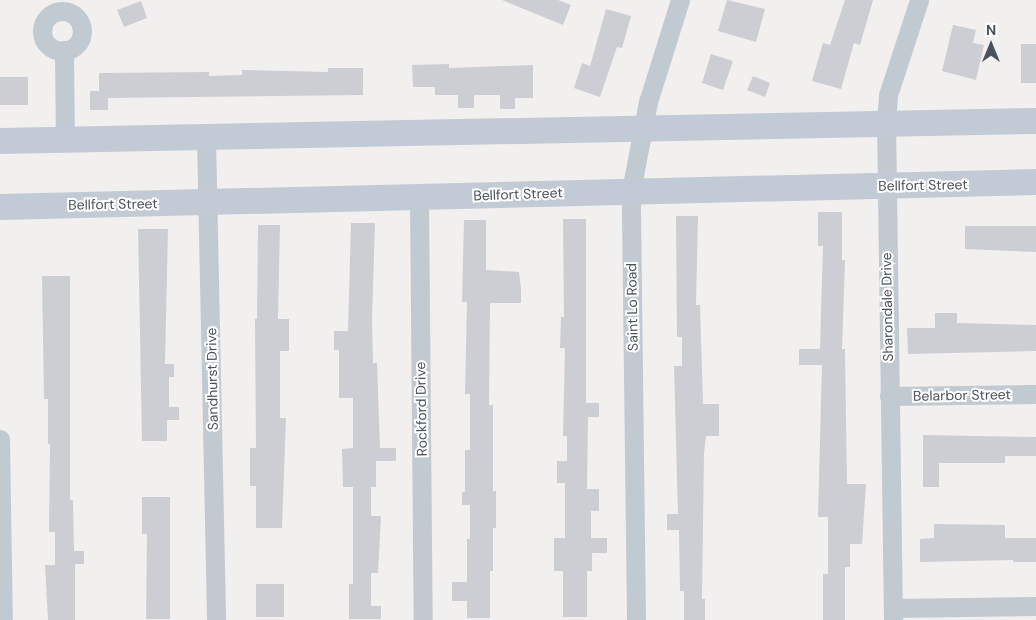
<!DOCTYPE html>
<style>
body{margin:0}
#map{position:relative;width:1036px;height:620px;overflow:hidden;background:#f2efef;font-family:"DM Sans",sans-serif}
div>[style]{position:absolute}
.building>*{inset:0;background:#ccced4}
.minor>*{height:19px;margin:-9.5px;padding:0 9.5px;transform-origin:9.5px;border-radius:9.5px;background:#c1c9d1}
.minor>.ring{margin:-9.5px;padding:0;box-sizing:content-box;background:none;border:19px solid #c1c9d1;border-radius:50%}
.secondary>*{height:26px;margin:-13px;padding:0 13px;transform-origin:13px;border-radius:13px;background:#c1cad5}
span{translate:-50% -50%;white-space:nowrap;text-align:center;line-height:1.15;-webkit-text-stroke:4px #fff;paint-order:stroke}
.street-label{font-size:14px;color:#48525c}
.north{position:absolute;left:966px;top:20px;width:50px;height:50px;-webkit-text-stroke:4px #fff;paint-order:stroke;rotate:0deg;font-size:14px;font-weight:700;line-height:20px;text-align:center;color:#48525c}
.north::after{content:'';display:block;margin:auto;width:18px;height:22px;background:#48525c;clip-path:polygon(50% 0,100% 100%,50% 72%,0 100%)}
</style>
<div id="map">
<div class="building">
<i style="clip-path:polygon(502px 0,558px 0,571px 5px,563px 25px)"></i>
<i style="clip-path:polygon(727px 0,765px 9px,756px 42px,718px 31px)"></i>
<i style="clip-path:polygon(845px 0,873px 0,860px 45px,854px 43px,841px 89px,812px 81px,823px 43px,830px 45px)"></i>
<i style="clip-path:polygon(141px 1px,147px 18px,124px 27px,117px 10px)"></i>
<i style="clip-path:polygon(606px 9px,631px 16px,622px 48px,617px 47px,600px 97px,574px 88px,582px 63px,590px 66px)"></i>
<i style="clip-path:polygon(953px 25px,976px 30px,973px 43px,984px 45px,976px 80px,942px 71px)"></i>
<i style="clip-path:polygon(1021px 44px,1036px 44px,1036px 83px,1021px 83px)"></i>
<i style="clip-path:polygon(711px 54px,733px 61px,723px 90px,702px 83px)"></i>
<i style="clip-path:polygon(449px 64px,449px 68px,533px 65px,533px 98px,515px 98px,515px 109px,500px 109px,500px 95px,474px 95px,474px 108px,458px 108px,458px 95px,435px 95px,435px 87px,413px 87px,412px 65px)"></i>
<i style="clip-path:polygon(328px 68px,363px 68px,363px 95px,108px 98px,108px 110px,90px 110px,90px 91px,99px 91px,99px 73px,209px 72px,209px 76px,242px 75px,242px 70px,328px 72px)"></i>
<i style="clip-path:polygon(753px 76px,770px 83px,765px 97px,747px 90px)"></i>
<i style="clip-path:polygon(0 77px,28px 77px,28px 105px,0 105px)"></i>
<i style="clip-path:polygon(818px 212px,842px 212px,842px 260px,845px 260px,842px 349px,845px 349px,847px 484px,866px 484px,862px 544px,850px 544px,850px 567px,845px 567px,845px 620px,823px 620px,823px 574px,828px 574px,828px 517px,818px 517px,822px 365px,799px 365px,799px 349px,820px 349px,823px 246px,818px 246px)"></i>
<i style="clip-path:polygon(676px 216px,698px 216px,696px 305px,700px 305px,703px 404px,719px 404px,719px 436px,706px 436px,704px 453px,702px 599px,705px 599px,705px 620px,684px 620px,684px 591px,680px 591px,679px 530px,667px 530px,667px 514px,678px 514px,674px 366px,682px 366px,682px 337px,677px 337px)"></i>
<i style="clip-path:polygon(563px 219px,586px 219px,586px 403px,599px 403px,599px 417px,588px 417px,587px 489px,599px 489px,599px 511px,591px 511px,591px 538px,607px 538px,607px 553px,592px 553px,592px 571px,587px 571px,587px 617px,563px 617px,563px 571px,554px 571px,554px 538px,565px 538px,565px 483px,557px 483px,557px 461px,567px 461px,567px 436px,563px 436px,565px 348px,560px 348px,561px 317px,564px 317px)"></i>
<i style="clip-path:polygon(464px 220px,486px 220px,486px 270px,519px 272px,521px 289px,521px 303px,490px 303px,489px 405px,493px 405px,493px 491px,496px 491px,496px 528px,493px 528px,493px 571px,490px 571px,490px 618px,467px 618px,467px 601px,452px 601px,452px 582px,467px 582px,467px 539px,470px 539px,470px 505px,462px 505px,462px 492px,465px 492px,465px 450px,470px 450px,470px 394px,465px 394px,467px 302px,462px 302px)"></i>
<i style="clip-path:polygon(351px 223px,375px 223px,372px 319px,373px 363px,377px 363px,380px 448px,396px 448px,396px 461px,376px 461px,376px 487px,371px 487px,371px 516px,381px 516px,378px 573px,371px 573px,371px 606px,381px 606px,381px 619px,349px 619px,349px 584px,353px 584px,353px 487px,343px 487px,342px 449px,353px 448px,353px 398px,339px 398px,339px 350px,334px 350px,334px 331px,348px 331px)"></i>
<i style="clip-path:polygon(258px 225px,280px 225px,278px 319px,289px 319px,289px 351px,280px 351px,280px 418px,286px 418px,282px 528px,256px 528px,256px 486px,250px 486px,250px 448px,256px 448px,255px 319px,257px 319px)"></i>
<i style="clip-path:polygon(965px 226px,1036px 226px,1036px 252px,965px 249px)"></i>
<i style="clip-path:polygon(138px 229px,168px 229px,165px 364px,174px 364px,174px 377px,169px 377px,169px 407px,179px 407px,179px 420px,167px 420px,167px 441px,142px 441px)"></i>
<i style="clip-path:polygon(42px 276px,70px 276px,70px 500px,73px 500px,74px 551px,84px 551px,84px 564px,75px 564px,75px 620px,48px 620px,45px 565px,55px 565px,55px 532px,49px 532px,50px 444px,48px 444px,48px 399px,44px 399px)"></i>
<i style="clip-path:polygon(935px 313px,957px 313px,957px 323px,1036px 325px,1036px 351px,908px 354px,907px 328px,935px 328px)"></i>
<i style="clip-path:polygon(923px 435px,1036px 437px,1036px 456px,1005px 456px,1005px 463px,939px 463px,939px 487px,923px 487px)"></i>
<i style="clip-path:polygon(142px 497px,170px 497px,170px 619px,146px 619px,147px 534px,142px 534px)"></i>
<i style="clip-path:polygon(934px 524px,1005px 525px,1005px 538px,1036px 538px,1036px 562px,1013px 562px,1013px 560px,920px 562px,920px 539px,934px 538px)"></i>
<i style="clip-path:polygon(256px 584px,284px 584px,284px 617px,256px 617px)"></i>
</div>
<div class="minor">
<i class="ring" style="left:42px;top:11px;width:21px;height:21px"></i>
<i style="left:64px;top:50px;width:92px;rotate:89.4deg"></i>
<i style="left:206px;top:138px;width:482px;rotate:88.8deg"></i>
<i style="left:419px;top:197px;width:423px;rotate:89.5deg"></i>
<i style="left:889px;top:396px;width:147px;rotate:-0.8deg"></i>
<i style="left:0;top:439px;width:181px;rotate:89.1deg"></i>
<i style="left:893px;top:608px;width:143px;rotate:-0.8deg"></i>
<i style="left:636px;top:620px;width:429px;rotate:-90.7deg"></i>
<i style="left:631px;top:191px;width:91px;rotate:-79.2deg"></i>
<i style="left:648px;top:102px;width:107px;rotate:-72.6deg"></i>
<i style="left:893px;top:620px;width:496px;rotate:-90.8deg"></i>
<i style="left:886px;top:124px;width:29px;rotate:-86deg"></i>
<i style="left:888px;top:95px;width:100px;rotate:-71.9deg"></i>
</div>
<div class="secondary">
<i style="left:0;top:141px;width:1036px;rotate:-1.11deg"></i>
<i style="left:0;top:207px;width:1036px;rotate:-1.38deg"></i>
</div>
<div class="street-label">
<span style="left:923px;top:185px;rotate:-1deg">Bellfort Street</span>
<span style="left:518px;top:194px;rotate:-2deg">Bellfort Street</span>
<span style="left:113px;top:204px;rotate:-1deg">Bellfort Street</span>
<span style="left:632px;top:307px;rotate:-91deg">Saint Lo Road</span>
<span style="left:887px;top:307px;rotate:-91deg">Sharondale Drive</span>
<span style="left:212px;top:379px;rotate:-91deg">Sandhurst Drive</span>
<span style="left:962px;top:395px;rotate:-1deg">Belarbor Street</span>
<span style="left:421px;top:409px;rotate:-91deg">Rockford Drive</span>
</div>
<div class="north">N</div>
</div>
